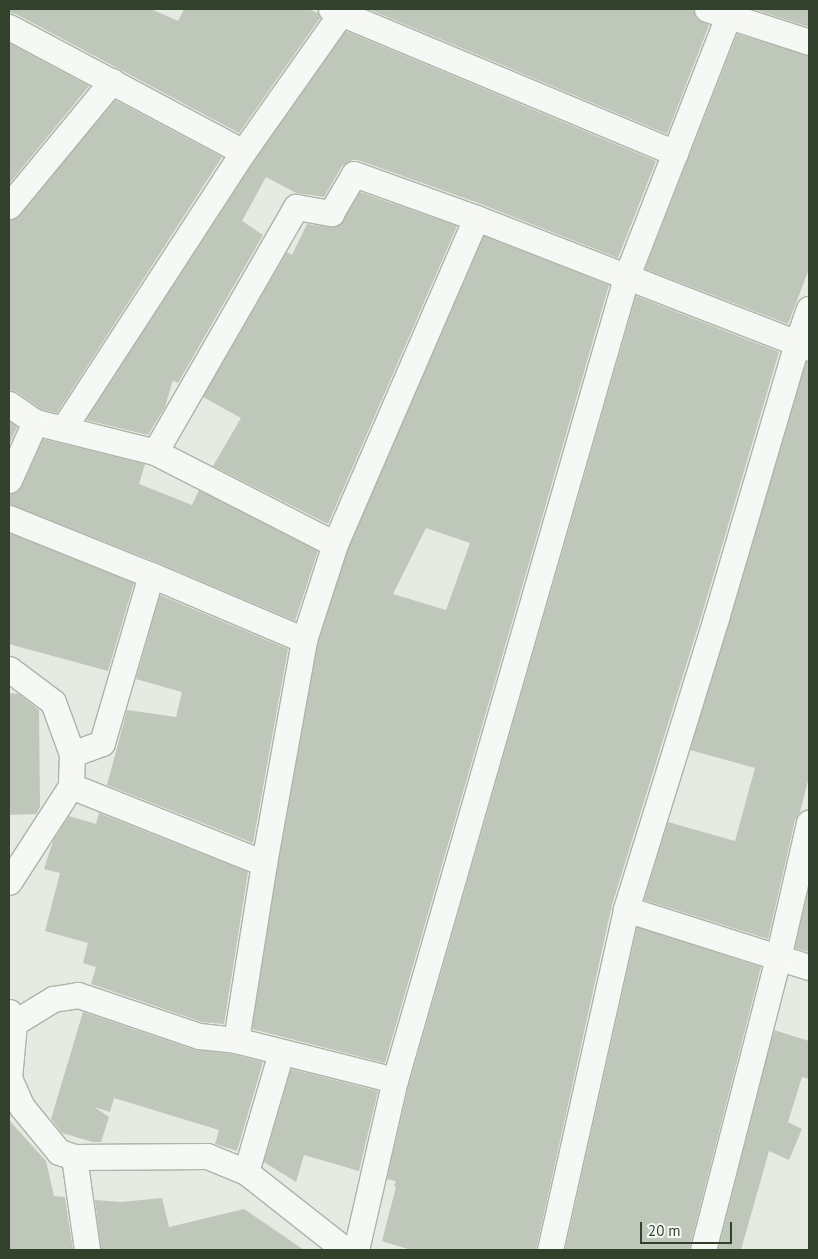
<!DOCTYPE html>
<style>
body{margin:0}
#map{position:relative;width:818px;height:1259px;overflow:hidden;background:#e5eae2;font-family:"PT Sans",sans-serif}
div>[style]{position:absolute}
.building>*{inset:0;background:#bec7ba}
.roads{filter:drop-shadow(1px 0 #acb4a7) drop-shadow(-1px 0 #acb4a7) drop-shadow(0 1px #acb4a7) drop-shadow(0 -1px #acb4a7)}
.minor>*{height:25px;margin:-12.5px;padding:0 12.5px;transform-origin:12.5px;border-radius:12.5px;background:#f6f8f5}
span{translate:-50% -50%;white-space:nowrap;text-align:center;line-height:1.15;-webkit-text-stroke:4px #f4f7f2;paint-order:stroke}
.frame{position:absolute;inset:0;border:10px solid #32412b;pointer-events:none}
.scale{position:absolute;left:640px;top:1222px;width:92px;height:22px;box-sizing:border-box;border:2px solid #32412b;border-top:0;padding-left:6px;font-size:15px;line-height:18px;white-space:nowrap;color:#32412b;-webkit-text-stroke:4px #f4f7f2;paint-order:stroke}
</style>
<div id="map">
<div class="building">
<i style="clip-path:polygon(9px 9px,151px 9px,178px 21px,184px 9px,308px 9px,318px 13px,320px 18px,239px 133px,16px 14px,9px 13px)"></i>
<i style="clip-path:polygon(368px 9px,693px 9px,697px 19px,709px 25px,667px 134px)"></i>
<i style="clip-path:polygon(753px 9px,809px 9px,809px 27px)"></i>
<i style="clip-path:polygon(346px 31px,656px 161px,618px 258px,481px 204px,358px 160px,352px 160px,342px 166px,324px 197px,296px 193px,266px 177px,242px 221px,263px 235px,178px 383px,173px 380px,165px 407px,148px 435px,86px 420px,255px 160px)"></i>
<i style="clip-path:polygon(737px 34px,809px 56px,809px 269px,788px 324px,645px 269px)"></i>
<i style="clip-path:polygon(9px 43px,89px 86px,9px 184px)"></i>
<i style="clip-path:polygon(115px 100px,222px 157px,57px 413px,41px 409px,17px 392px,9px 390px,9px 220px,20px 215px)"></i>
<i style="clip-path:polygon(360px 192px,457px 226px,328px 524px,213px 466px,241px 418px,203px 397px,287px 252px,292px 255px,307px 224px,329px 227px,338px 226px,343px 220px)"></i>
<i style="clip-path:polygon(evenodd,484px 236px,609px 285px,385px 1063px,252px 1029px,278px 865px,318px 643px,348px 549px,484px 236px,426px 528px,470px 543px,446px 610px,393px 594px,426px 528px)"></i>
<i style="clip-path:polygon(636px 296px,779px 352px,702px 614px,612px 905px,536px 1250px,411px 1250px,382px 1241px,396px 1187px,394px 1186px,396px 1181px,387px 1179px,409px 1084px)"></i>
<i style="clip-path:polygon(806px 362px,809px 362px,809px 777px,800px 812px,795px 820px,768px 939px,644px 900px,668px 822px,735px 841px,755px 768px,690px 750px)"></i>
<i style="clip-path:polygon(9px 421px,17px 427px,9px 445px)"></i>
<i style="clip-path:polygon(43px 439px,145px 464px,139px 484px,192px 505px,199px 490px,318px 551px,295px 621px,156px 562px,9px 504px,9px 494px,17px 492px,22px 486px)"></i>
<i style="clip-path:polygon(9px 533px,134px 583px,108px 671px,9px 644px)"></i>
<i style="clip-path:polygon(160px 595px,288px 649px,253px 843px,107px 785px,127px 710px,176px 717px,182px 692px,136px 679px)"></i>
<i style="clip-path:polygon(9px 693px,19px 694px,39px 710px,40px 807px,36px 814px,9px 815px)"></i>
<i style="clip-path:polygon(99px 813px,248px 872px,224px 1024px,202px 1022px,91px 984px,96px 967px,83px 963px,88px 943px,45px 931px,60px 873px,44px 869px,53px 841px,69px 816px,96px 824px)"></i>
<i style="clip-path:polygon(809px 886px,809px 952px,795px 948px)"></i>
<i style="clip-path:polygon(637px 927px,761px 967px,689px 1250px,565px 1250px)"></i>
<i style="clip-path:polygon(83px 1012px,195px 1050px,233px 1054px,263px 1062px,237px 1151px,215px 1144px,219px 1130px,114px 1098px,110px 1112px,94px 1107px,109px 1117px,101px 1142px,93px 1142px,62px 1133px,51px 1119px)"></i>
<i style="clip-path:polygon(774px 1030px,809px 1041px,809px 1079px,802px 1077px,788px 1122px,802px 1129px,789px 1160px,769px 1151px,741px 1250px,718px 1250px)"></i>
<i style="clip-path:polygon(291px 1069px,378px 1091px,359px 1171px,304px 1155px,296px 1182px,264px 1162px)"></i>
<i style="clip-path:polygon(9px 1120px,46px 1161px,54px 1196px,65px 1197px,73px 1250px,9px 1250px)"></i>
<i style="clip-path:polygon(162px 1198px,169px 1227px,244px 1209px,304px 1250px,101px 1250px,95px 1200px,121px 1202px)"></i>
</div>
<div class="roads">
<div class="minor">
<i style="left:331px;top:9px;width:373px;rotate:22.7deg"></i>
<i style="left:707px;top:9px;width:107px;rotate:17.9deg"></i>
<i style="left:9px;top:27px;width:265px;rotate:28.1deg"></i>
<i style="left:9px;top:206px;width:162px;rotate:-50.5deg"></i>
<i style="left:9px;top:404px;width:32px;rotate:35deg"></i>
<i style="left:35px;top:422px;width:124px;rotate:14deg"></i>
<i style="left:155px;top:452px;width:283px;rotate:-60.1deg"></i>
<i style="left:296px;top:207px;width:36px;rotate:10deg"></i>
<i style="left:331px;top:213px;width:45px;rotate:-59.5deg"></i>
<i style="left:354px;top:174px;width:130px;rotate:19.8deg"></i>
<i style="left:476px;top:218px;width:357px;rotate:21.3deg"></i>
<i style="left:63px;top:429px;width:330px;rotate:-57deg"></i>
<i style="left:243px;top:152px;width:175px;rotate:-54.8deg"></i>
<i style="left:155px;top:452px;width:202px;rotate:27.1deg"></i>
<i style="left:9px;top:480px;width:64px;rotate:-65.9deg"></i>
<i style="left:9px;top:518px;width:153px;rotate:21.9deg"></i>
<i style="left:151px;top:575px;width:175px;rotate:106.3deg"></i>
<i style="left:102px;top:743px;width:32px;rotate:160deg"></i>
<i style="left:151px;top:575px;width:166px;rotate:23deg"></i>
<i style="left:9px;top:669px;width:55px;rotate:36.9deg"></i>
<i style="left:53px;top:702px;width:55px;rotate:69.9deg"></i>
<i style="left:72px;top:754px;width:32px;rotate:92deg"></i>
<i style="left:71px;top:786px;width:114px;rotate:122.9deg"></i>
<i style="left:71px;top:786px;width:208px;rotate:21.8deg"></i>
<i style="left:626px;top:909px;width:192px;rotate:17.6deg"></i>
<i style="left:9px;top:1012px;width:12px;rotate:66deg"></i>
<i style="left:14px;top:1023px;width:55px;rotate:95.2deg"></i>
<i style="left:9px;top:1078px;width:32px;rotate:66deg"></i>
<i style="left:22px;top:1107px;width:58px;rotate:50.6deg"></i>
<i style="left:59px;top:1152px;width:16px;rotate:18deg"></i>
<i style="left:74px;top:1157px;width:94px;rotate:82deg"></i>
<i style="left:14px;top:1023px;width:46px;rotate:-31.6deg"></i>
<i style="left:53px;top:999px;width:25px;rotate:-9deg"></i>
<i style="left:78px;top:995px;width:128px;rotate:18.7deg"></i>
<i style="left:199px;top:1036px;width:37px;rotate:6deg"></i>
<i style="left:395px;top:1080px;width:164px;rotate:-165.9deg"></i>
<i style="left:236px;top:1040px;width:179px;rotate:-81deg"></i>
<i style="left:264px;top:863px;width:227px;rotate:-79.8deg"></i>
<i style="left:304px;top:640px;width:101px;rotate:-72.1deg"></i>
<i style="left:335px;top:544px;width:355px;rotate:-66.6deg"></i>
<i style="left:74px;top:1157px;width:133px;rotate:-0.4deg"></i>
<i style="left:207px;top:1156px;width:42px;rotate:22.3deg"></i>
<i style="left:246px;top:1172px;width:126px;rotate:38.2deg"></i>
<i style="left:246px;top:1172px;width:125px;rotate:-73.7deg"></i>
<i style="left:356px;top:1250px;width:174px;rotate:-77.1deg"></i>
<i style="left:395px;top:1080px;width:835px;rotate:-73.93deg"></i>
<i style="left:626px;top:278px;width:289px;rotate:-68.7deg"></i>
<i style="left:550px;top:1250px;width:349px;rotate:-77.4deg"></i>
<i style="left:626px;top:909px;width:305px;rotate:-72.8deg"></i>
<i style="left:716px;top:618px;width:287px;rotate:-73.6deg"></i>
<i style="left:797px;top:343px;width:36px;rotate:-71deg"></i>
<i style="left:703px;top:1250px;width:301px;rotate:-75.6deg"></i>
<i style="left:778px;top:958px;width:139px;rotate:-77.1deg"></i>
</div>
</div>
<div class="frame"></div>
<div class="scale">20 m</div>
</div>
